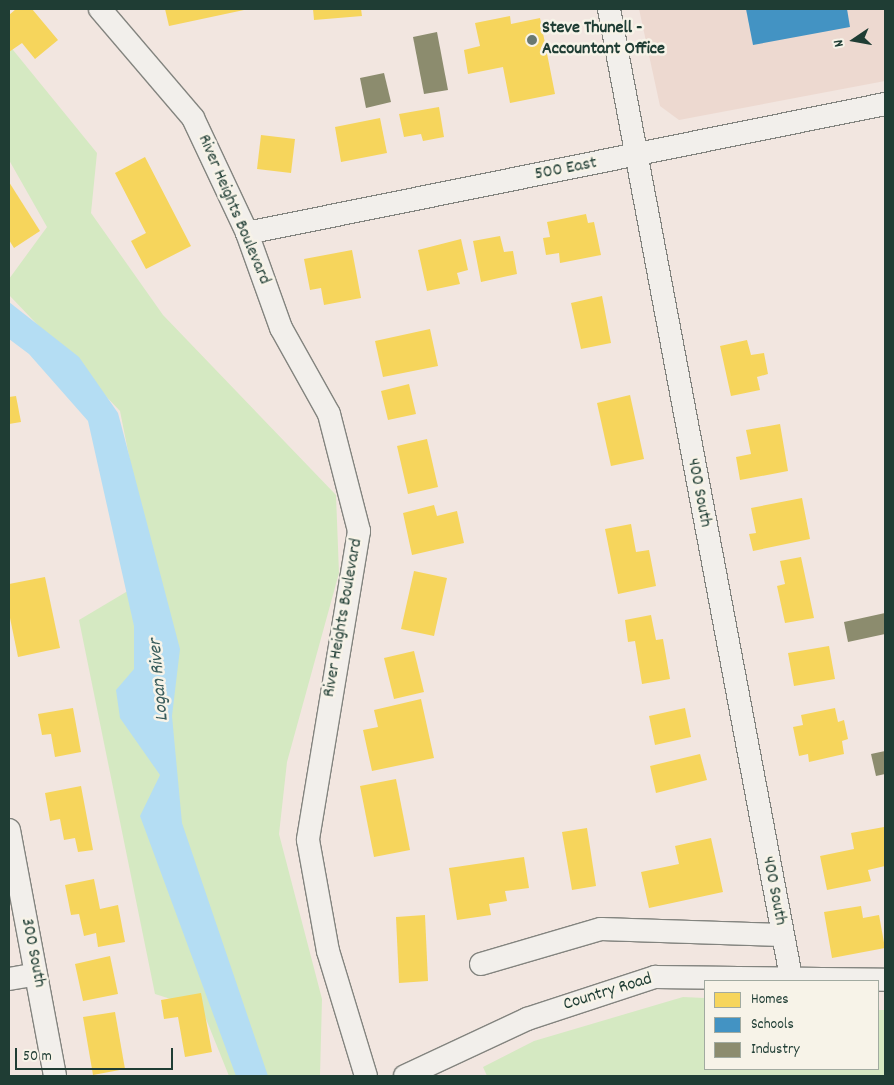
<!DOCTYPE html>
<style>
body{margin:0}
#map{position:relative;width:894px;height:1085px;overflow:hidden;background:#f2e6e0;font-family:Dekko,sans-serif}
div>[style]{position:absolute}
.built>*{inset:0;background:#edd9d0}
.green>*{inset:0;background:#d5e9c2}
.water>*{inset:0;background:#b4ddf3}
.homes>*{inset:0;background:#f6d55c}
.schools>*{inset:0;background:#4393c3}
.industry>*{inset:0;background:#8c8c6e}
.roads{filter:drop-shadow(1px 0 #83847f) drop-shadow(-1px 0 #83847f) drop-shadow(0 1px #83847f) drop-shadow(0 -1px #83847f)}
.minor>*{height:22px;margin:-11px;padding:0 11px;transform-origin:11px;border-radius:11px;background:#f2efeb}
.dots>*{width:14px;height:14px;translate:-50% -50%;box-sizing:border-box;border:2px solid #f7f3e8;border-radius:50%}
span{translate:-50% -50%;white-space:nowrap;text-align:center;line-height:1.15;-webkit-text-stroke:5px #f7f3e8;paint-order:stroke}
.poi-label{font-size:18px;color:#1f3d34;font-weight:700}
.left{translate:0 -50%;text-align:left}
.street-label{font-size:18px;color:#1f3d34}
.water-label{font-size:19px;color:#385c5c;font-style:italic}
.frame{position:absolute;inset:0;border:10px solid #1f3d34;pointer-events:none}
.legend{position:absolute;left:704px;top:980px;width:175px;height:90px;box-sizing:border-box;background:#f7f3e8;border:1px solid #a1aaa0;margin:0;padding:6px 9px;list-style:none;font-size:15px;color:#1f3d34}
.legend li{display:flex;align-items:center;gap:10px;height:25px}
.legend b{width:25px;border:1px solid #a1aaa0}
.north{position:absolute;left:829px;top:15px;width:50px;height:50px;-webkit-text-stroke:4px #f7f3e8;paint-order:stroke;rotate:258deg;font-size:14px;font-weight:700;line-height:20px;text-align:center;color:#1f3d34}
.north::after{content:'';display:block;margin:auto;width:18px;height:22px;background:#1f3d34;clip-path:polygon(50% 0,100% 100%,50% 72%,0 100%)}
.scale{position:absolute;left:15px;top:1048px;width:158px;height:22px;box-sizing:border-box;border:2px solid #1f3d34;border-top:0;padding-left:6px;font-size:15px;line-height:18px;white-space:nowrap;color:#1f3d34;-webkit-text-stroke:4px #f7f3e8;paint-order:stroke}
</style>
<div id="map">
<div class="built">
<i style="clip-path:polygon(639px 9px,885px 9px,885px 81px,679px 120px,660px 106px)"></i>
</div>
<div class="green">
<i style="clip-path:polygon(9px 45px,97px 153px,91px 213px,163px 315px,336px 495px,339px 573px,287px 762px,279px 834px,322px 999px,320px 1076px,229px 1076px,202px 1009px,155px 994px,79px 620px,153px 576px,120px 411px,9px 295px,9px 279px,47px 227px,9px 160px)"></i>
<i style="clip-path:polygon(683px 997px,705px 998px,705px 1069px,878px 1069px,878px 1010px,885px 1010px,885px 1076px,487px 1076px,483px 1067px,534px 1041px)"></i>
</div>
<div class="water">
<i style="clip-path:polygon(9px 302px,79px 357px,118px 413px,180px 649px,172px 716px,182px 823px,268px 1076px,236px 1076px,140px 816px,160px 775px,120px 718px,116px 690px,134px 669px,134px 626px,88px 421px,29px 354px,9px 339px)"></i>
</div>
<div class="homes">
<i style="clip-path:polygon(16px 9px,32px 9px,58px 40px,35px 59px,22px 43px,9px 52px,9px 15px)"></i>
<i style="clip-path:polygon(165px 9px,244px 9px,244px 10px,169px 26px)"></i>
<i style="clip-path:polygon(313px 9px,361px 9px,362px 16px,314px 20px)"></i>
<i style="clip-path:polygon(510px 16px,511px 24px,540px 18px,555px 94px,510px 103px,503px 67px,468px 74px,464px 50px,480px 46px,475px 23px)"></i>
<i style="clip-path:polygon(439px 107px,444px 137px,423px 141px,421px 134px,404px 137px,399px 114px)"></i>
<i style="clip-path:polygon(380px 118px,387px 153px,341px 162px,335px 127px)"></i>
<i style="clip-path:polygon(261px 135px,295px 139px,291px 173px,257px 169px)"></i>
<i style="clip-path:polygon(145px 157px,191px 246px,146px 269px,131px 241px,146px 233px,115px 173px)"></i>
<i style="clip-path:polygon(9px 182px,40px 231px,14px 248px,9px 240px)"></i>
<i style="clip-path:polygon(586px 214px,588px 223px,594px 222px,601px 255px,560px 263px,559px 253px,546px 255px,543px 238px,550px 237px,547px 222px)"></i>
<i style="clip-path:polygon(500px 236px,504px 252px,513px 251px,517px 274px,481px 282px,473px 241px)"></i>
<i style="clip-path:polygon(461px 239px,468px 270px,457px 273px,460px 284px,427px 291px,418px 250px)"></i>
<i style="clip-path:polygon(352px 250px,361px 298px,324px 305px,321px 288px,310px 290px,304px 259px)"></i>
<i style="clip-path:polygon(602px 296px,611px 343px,581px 349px,571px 303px)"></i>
<i style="clip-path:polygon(430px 329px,438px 366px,383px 377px,375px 341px)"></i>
<i style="clip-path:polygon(747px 340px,751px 355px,764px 353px,768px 374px,757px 377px,760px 390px,731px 396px,720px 346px)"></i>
<i style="clip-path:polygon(409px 384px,416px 414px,388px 420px,381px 391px)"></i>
<i style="clip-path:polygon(630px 395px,644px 459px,611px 466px,597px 403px)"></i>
<i style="clip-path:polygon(16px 396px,21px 422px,9px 424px,9px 397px)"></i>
<i style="clip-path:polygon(780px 424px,788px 471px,740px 480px,736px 457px,751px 454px,746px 430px)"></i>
<i style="clip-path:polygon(427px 439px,438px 487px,408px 494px,397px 446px)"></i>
<i style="clip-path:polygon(802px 498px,810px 539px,753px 551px,749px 534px,756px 533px,751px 508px)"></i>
<i style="clip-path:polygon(434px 505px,437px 516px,457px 511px,464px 543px,412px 555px,403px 513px)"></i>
<i style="clip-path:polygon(631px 524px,636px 552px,649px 550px,656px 586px,618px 594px,605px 529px)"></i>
<i style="clip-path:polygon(801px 557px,814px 618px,785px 623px,777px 586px,785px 584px,780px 561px)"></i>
<i style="clip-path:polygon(414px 571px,447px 578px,434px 636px,401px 629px)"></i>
<i style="clip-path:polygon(45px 577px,60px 648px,18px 657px,9px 613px,9px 584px)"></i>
<i style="clip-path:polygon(651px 615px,656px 640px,663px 639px,670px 679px,642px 684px,635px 641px,628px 642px,625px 620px)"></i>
<i style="clip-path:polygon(829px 646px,835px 679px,794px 686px,788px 653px)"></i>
<i style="clip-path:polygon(414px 651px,424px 692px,394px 699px,384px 658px)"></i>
<i style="clip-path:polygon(421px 699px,434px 758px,372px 771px,363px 730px,378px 727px,374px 710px)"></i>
<i style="clip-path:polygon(73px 708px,81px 752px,55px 757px,51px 734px,42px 735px,38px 714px)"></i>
<i style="clip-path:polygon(685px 708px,691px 737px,655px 745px,649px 716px)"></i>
<i style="clip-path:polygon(835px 708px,838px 722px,844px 720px,848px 739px,842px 741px,844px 754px,809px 762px,808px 754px,799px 756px,793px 727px,803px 725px,801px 715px)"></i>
<i style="clip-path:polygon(700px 754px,707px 780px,656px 793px,650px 766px)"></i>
<i style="clip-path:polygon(396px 779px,410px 850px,374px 857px,360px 786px)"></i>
<i style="clip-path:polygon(81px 786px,93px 850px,78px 852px,75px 838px,64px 840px,60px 819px,50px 821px,45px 793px)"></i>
<i style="clip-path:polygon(884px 827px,885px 866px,868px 870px,871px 881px,827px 890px,820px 856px,854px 849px,851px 833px)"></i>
<i style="clip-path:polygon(587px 828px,596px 886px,572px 890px,562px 832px)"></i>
<i style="clip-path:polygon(711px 838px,723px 892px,649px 908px,641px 872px,679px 864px,675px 846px)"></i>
<i style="clip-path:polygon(524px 857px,529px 888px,505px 891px,507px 901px,489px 904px,491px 915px,457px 920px,449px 868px)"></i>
<i style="clip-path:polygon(94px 879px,100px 909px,118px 905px,125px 942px,98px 947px,96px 933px,84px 936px,79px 914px,71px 915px,65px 885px)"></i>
<i style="clip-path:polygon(861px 906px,863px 918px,879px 915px,885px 948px,832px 958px,824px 912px)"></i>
<i style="clip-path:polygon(425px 915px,428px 981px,399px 983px,396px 917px)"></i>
<i style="clip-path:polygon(110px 956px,118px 994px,83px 1001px,75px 964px)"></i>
<i style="clip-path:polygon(201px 993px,212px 1052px,185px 1057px,178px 1017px,164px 1019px,161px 1000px)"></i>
<i style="clip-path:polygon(115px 1012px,125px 1069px,93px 1075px,83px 1017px)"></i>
</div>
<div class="schools">
<i style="clip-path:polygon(746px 9px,847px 9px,850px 27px,753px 45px)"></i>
</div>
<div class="industry">
<i style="clip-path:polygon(437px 32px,448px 90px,424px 94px,413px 37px)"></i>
<i style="clip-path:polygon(384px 73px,391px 102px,366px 108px,360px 78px)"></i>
<i style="clip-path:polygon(885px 613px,885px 634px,848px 642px,844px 622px)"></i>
<i style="clip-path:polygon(885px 751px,885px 774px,876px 776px,871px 754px)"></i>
</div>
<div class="roads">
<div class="minor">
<i style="left:100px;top:9px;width:143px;rotate:49.5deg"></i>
<i style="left:193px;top:118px;width:127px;rotate:64.8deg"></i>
<i style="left:247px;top:233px;width:101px;rotate:70.3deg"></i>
<i style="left:281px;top:328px;width:98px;rotate:60.8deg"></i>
<i style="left:329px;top:414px;width:121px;rotate:75.6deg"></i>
<i style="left:359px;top:531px;width:313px;rotate:99.4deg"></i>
<i style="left:308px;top:840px;width:113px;rotate:79.8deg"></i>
<i style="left:328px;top:951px;width:131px;rotate:73.1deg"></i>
<i style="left:609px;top:9px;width:985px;rotate:79.35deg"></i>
<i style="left:247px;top:233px;width:651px;rotate:-11.43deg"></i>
<i style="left:9px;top:830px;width:250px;rotate:79.4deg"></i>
<i style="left:481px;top:964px;width:125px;rotate:-16.3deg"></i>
<i style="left:601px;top:929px;width:180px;rotate:1.9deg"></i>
<i style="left:9px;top:979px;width:27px;rotate:-10deg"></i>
<i style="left:405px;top:1076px;width:135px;rotate:-25deg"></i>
<i style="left:527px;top:1019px;width:135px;rotate:-18.2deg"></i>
<i style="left:655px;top:977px;width:230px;rotate:0.7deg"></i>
</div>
</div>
<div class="dots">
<i style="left:532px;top:40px;background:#697870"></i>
</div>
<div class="poi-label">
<span class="left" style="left:542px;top:40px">Steve Thunell -<br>Accountant Office</span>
</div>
<div class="street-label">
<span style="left:566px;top:170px;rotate:-11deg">500 East</span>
<span style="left:233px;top:210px;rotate:67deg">River Heights Boulevard</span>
<span style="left:698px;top:493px;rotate:79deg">400 South</span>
<span style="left:344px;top:618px;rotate:-80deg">River Heights Boulevard</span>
<span style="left:773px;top:891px;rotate:79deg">400 South</span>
<span style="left:32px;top:953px;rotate:79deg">300 South</span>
<span style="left:608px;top:993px;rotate:-17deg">Country Road</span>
</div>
<div class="water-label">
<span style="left:160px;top:680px;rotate:-95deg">Logan River</span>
</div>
<div class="frame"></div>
<ul class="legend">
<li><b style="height:14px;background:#f6d55c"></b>Homes</li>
<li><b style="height:14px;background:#4393c3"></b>Schools</li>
<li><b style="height:14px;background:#8c8c6e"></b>Industry</li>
</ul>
<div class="north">N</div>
<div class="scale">50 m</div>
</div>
